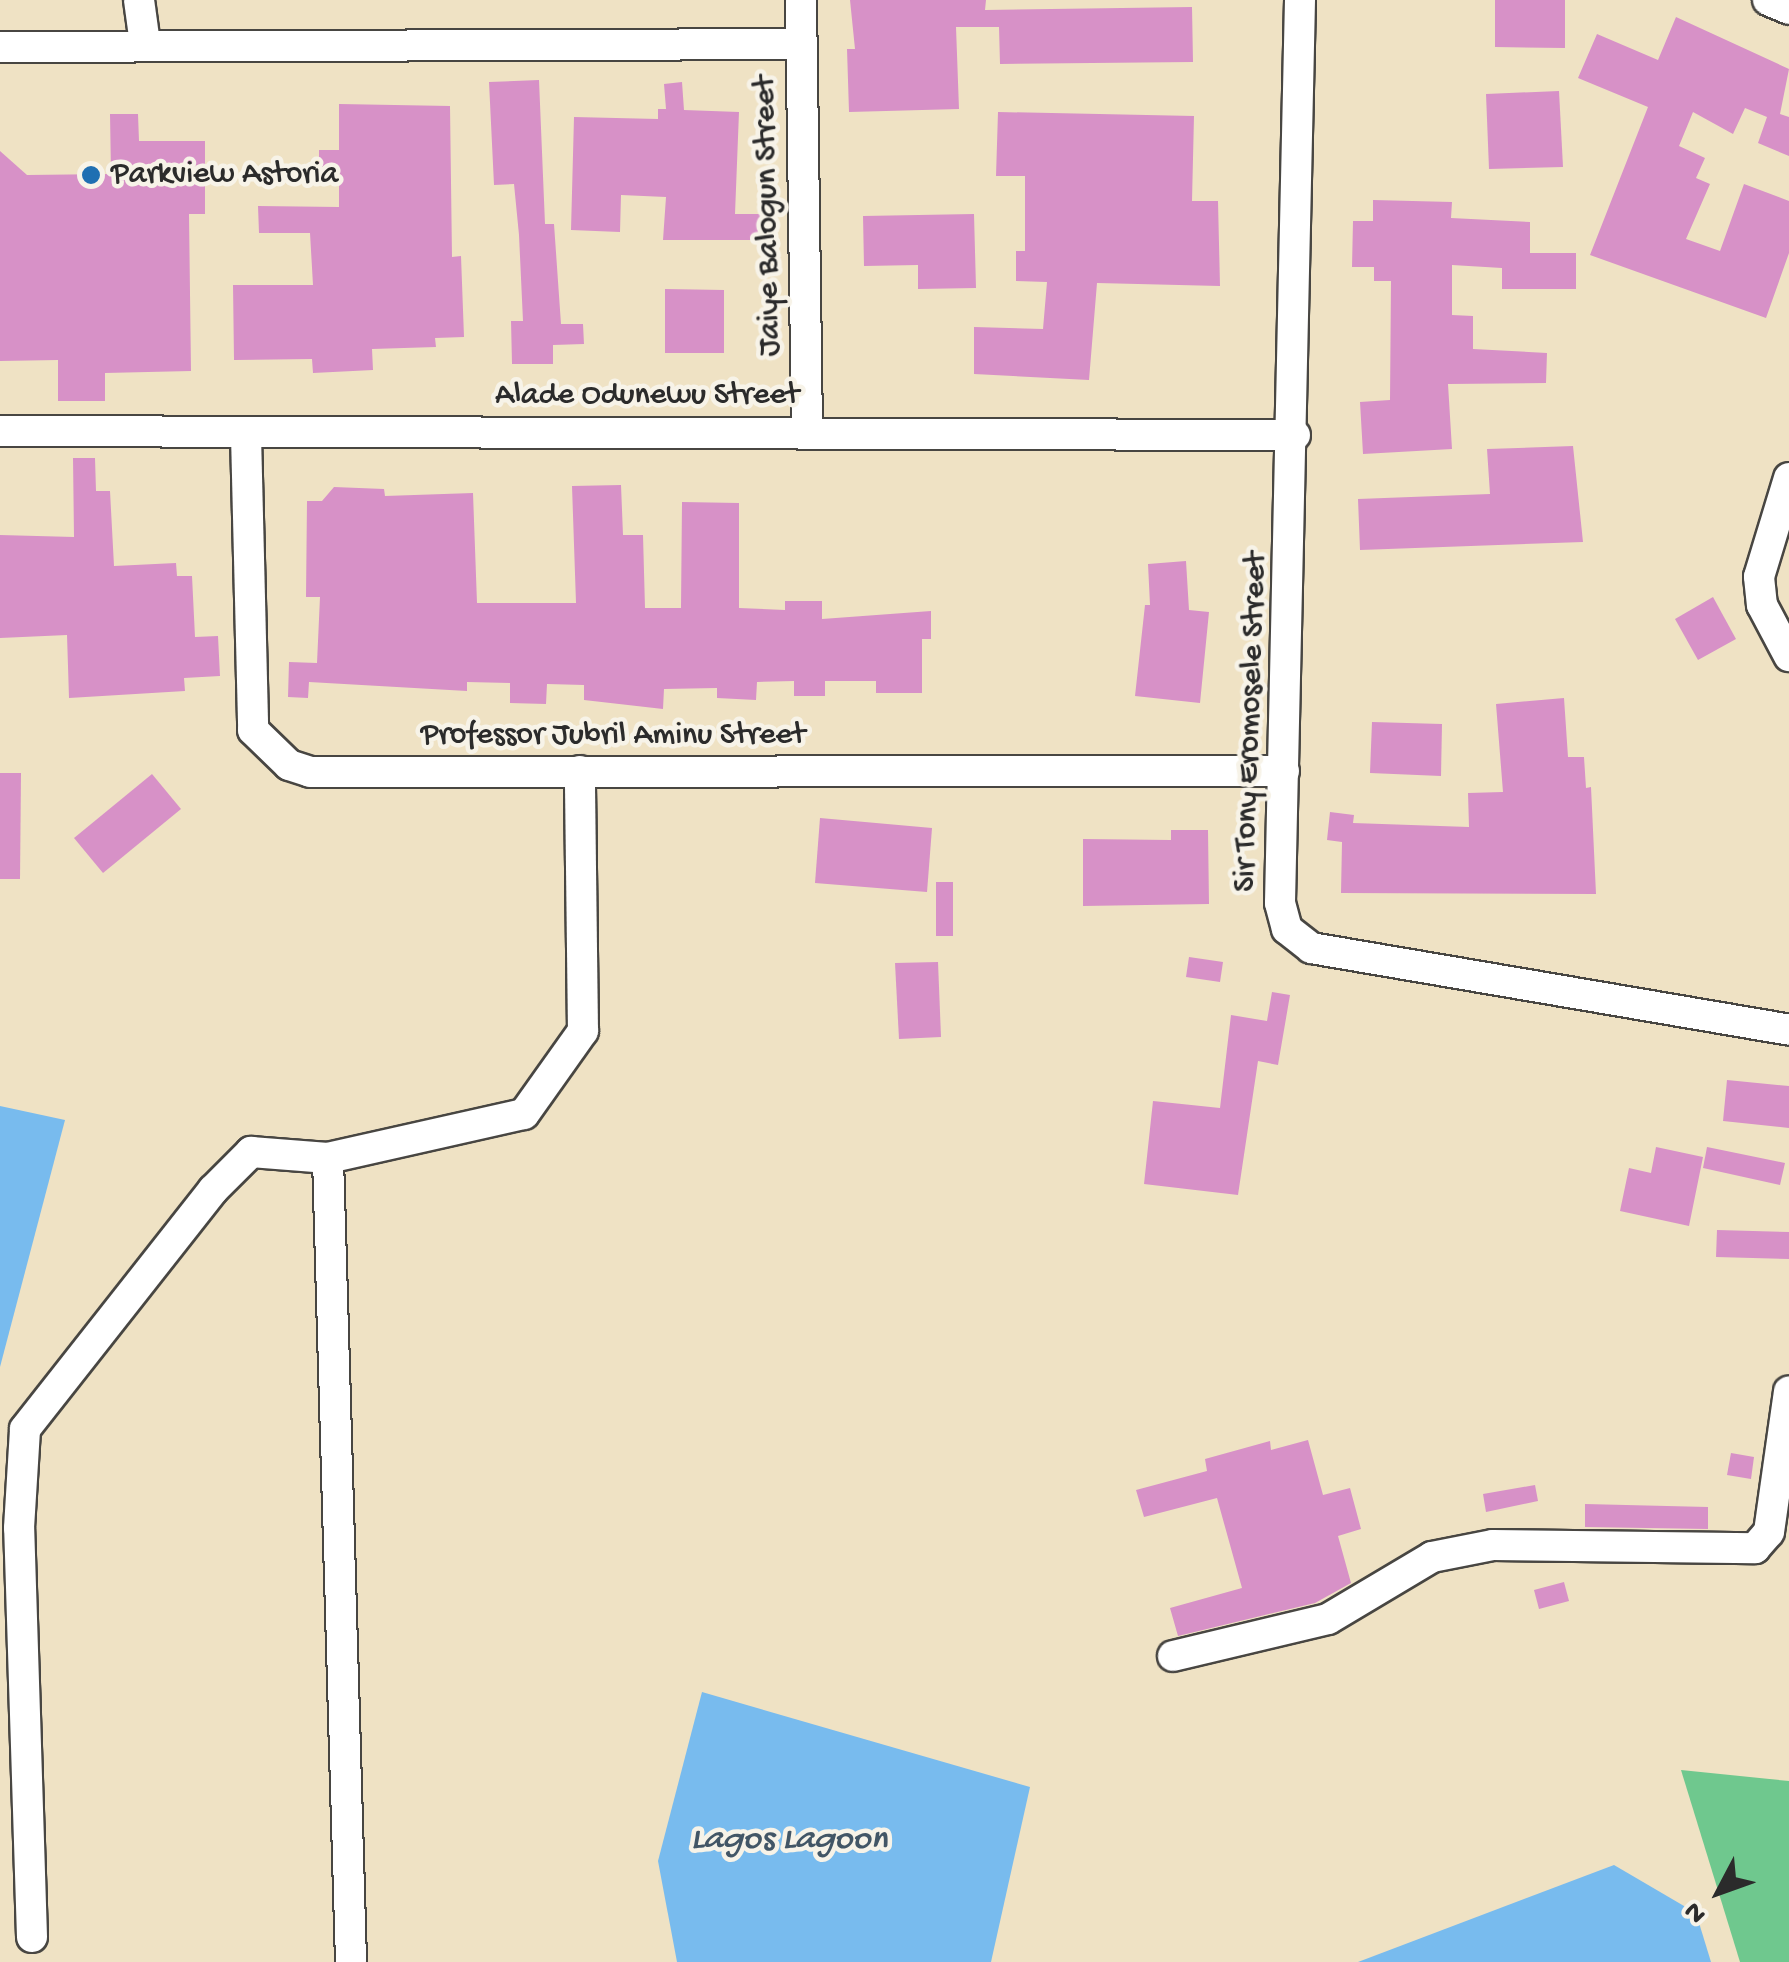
<!DOCTYPE html>
<style>
body{margin:0}
#map{position:relative;width:1789px;height:1962px;overflow:hidden;background:#efe2c4;font-family:"Gochi Hand",sans-serif}
div>[style]{position:absolute}
.green>*{inset:0;background:#6fc88e}
.water>*{inset:0;background:#78bbee}
.building>*{inset:0;background:#d791c7}
.roads{filter:drop-shadow(2px 0 #484642) drop-shadow(-2px 0 #484642) drop-shadow(0 2px #484642) drop-shadow(0 -2px #484642)}
.minor>*{height:30px;margin:-15px;padding:0 15px;transform-origin:15px;border-radius:15px;background:#fff}
.dots>*{width:28px;height:28px;translate:-50% -50%;box-sizing:border-box;border:5px solid #f7f3e8;border-radius:50%}
span{translate:-50% -50%;white-space:nowrap;text-align:center;line-height:1.15;-webkit-text-stroke:9px #f7f3e8;paint-order:stroke}
.poi-label{font-size:32px;color:#2b2b2b}
.left{translate:0 -50%;text-align:left}
.street-label{font-size:32px;color:#2b2b2b}
.water-label{font-size:35px;color:#425666;font-style:italic}
.north{position:absolute;left:1669px;top:1842px;width:100px;height:100px;-webkit-text-stroke:8px #f7f3e8;paint-order:stroke;rotate:229deg;font-size:28px;font-weight:700;line-height:40px;text-align:center;color:#2b2b2b}
.north::after{content:'';display:block;margin:auto;width:35px;height:45px;background:#2b2b2b;clip-path:polygon(50% 0,100% 100%,50% 72%,0 100%)}
</style>
<div id="map">
<div class="green">
<i style="clip-path:polygon(1681px 1770px,1789px 1781px,1789px 1962px,1740px 1962px)"></i>
</div>
<div class="water">
<i style="clip-path:polygon(0 1106px,65px 1120px,0 1367px)"></i>
<i style="clip-path:polygon(702px 1692px,1030px 1787px,991px 1962px,677px 1962px,658px 1861px)"></i>
<i style="clip-path:polygon(1614px 1865px,1696px 1913px,1711px 1962px,1358px 1962px)"></i>
</div>
<div class="building">
<i style="clip-path:polygon(850px 0,986px 0,985px 10px,1192px 7px,1193px 62px,1000px 64px,999px 27px,956px 27px,959px 109px,849px 112px,847px 49px,855px 49px)"></i>
<i style="clip-path:polygon(1495px 0,1565px 0,1565px 48px,1495px 47px)"></i>
<i style="clip-path:polygon(1676px 17px,1789px 69px,1780px 114px,1789px 117px,1789px 156px,1758px 143px,1767px 117px,1745px 108px,1733px 134px,1693px 112px,1679px 146px,1705px 158px,1696px 178px,1710px 184px,1686px 239px,1720px 251px,1744px 184px,1789px 201px,1789px 253px,1766px 318px,1590px 255px,1648px 107px,1578px 78px,1597px 34px,1658px 60px)"></i>
<i style="clip-path:polygon(539px 80px,545px 224px,554px 224px,561px 324px,583px 324px,584px 344px,553px 345px,553px 364px,512px 364px,511px 321px,523px 321px,519px 235px,514px 184px,494px 185px,489px 82px)"></i>
<i style="clip-path:polygon(682px 82px,684px 110px,739px 112px,735px 214px,766px 214px,763px 240px,663px 240px,666px 197px,621px 195px,620px 232px,571px 230px,574px 117px,658px 119px,658px 109px,666px 109px,664px 84px)"></i>
<i style="clip-path:polygon(1559px 91px,1563px 167px,1489px 169px,1486px 94px)"></i>
<i style="clip-path:polygon(339px 104px,450px 106px,452px 257px,461px 256px,464px 337px,435px 338px,436px 347px,372px 349px,373px 370px,313px 373px,312px 359px,234px 360px,233px 285px,313px 285px,310px 233px,259px 233px,258px 206px,339px 207px,339px 170px,319px 170px,319px 150px,339px 150px)"></i>
<i style="clip-path:polygon(998px 112px,1194px 116px,1192px 201px,1218px 201px,1220px 286px,1097px 283px,1089px 380px,974px 374px,974px 327px,1043px 329px,1047px 282px,1016px 281px,1016px 251px,1025px 251px,1025px 176px,996px 176px)"></i>
<i style="clip-path:polygon(110px 114px,138px 114px,139px 141px,205px 141px,205px 214px,189px 214px,191px 371px,105px 373px,105px 401px,58px 401px,58px 360px,0 361px,0 151px,27px 175px,111px 174px)"></i>
<i style="clip-path:polygon(1373px 200px,1452px 202px,1451px 218px,1530px 222px,1530px 253px,1576px 253px,1576px 289px,1502px 289px,1502px 268px,1452px 265px,1452px 315px,1473px 316px,1473px 349px,1547px 353px,1546px 383px,1448px 384px,1452px 449px,1363px 454px,1360px 402px,1390px 400px,1391px 281px,1374px 281px,1374px 267px,1352px 267px,1353px 221px,1373px 221px)"></i>
<i style="clip-path:polygon(974px 214px,976px 288px,918px 289px,918px 265px,864px 266px,863px 216px)"></i>
<i style="clip-path:polygon(665px 289px,724px 290px,724px 353px,665px 353px)"></i>
<i style="clip-path:polygon(1573px 446px,1583px 542px,1360px 550px,1358px 499px,1490px 494px,1487px 449px)"></i>
<i style="clip-path:polygon(73px 458px,95px 458px,96px 491px,110px 491px,114px 566px,176px 563px,177px 576px,192px 576px,195px 637px,218px 636px,220px 676px,184px 678px,185px 691px,69px 698px,67px 635px,0 638px,0 535px,74px 537px)"></i>
<i style="clip-path:polygon(621px 485px,623px 535px,643px 535px,645px 608px,681px 608px,682px 502px,739px 503px,739px 608px,785px 610px,785px 601px,822px 601px,822px 619px,931px 611px,931px 639px,922px 639px,922px 693px,876px 693px,876px 681px,825px 681px,825px 696px,794px 696px,794px 681px,757px 682px,756px 700px,717px 698px,717px 688px,664px 689px,663px 709px,584px 700px,584px 685px,547px 684px,546px 704px,510px 703px,510px 683px,467px 682px,467px 691px,309px 682px,308px 698px,288px 697px,289px 662px,317px 663px,320px 597px,306px 597px,307px 501px,322px 501px,334px 487px,384px 489px,385px 496px,473px 493px,477px 603px,576px 603px,572px 486px)"></i>
<i style="clip-path:polygon(1186px 561px,1189px 610px,1209px 612px,1200px 703px,1135px 696px,1145px 605px,1150px 605px,1148px 564px)"></i>
<i style="clip-path:polygon(1713px 597px,1736px 639px,1698px 660px,1675px 619px)"></i>
<i style="clip-path:polygon(1564px 698px,1568px 757px,1584px 757px,1586px 788px,1591px 787px,1596px 894px,1341px 893px,1342px 842px,1327px 840px,1330px 812px,1354px 815px,1353px 823px,1469px 827px,1468px 793px,1503px 792px,1496px 704px)"></i>
<i style="clip-path:polygon(1372px 722px,1442px 724px,1441px 776px,1370px 773px)"></i>
<i style="clip-path:polygon(0 773px,21px 773px,20px 879px,0 879px)"></i>
<i style="clip-path:polygon(152px 774px,181px 809px,103px 873px,74px 838px)"></i>
<i style="clip-path:polygon(820px 818px,932px 828px,927px 892px,815px 883px)"></i>
<i style="clip-path:polygon(1171px 830px,1208px 830px,1209px 904px,1083px 906px,1083px 839px,1171px 840px)"></i>
<i style="clip-path:polygon(936px 882px,953px 882px,953px 936px,936px 936px)"></i>
<i style="clip-path:polygon(1189px 957px,1223px 962px,1220px 982px,1186px 977px)"></i>
<i style="clip-path:polygon(938px 962px,941px 1037px,899px 1039px,895px 963px)"></i>
<i style="clip-path:polygon(1272px 992px,1290px 995px,1278px 1065px,1258px 1061px,1238px 1195px,1144px 1184px,1153px 1101px,1220px 1108px,1231px 1015px,1267px 1021px)"></i>
<i style="clip-path:polygon(1727px 1080px,1789px 1086px,1789px 1128px,1723px 1121px)"></i>
<i style="clip-path:polygon(1656px 1147px,1703px 1157px,1689px 1226px,1620px 1211px,1629px 1168px,1651px 1173px)"></i>
<i style="clip-path:polygon(1707px 1147px,1785px 1163px,1780px 1185px,1703px 1168px)"></i>
<i style="clip-path:polygon(1717px 1230px,1789px 1232px,1789px 1259px,1716px 1257px)"></i>
<i style="clip-path:polygon(1308px 1440px,1323px 1495px,1350px 1488px,1361px 1529px,1338px 1536px,1351px 1583px,1315px 1603px,1178px 1636px,1170px 1608px,1242px 1588px,1217px 1498px,1144px 1517px,1136px 1490px,1207px 1471px,1205px 1459px,1270px 1441px,1271px 1450px)"></i>
<i style="clip-path:polygon(1731px 1453px,1754px 1457px,1751px 1479px,1727px 1475px)"></i>
<i style="clip-path:polygon(1535px 1485px,1538px 1501px,1486px 1512px,1483px 1494px)"></i>
<i style="clip-path:polygon(1585px 1504px,1708px 1507px,1708px 1529px,1585px 1527px)"></i>
<i style="clip-path:polygon(1564px 1582px,1569px 1601px,1539px 1609px,1534px 1590px)"></i>
</div>
<div class="roads">
<div class="minor">
<i style="left:139px;top:0;width:44px;rotate:82.2deg"></i>
<i style="left:801px;top:0;width:430px;rotate:89.2deg"></i>
<i style="left:1300px;top:0;width:903px;rotate:91.27deg"></i>
<i style="left:1280px;top:903px;width:27px;rotate:75deg"></i>
<i style="left:1287px;top:929px;width:31px;rotate:38deg"></i>
<i style="left:1311px;top:948px;width:485px;rotate:9.7deg"></i>
<i style="left:1768px;top:0;width:23px;rotate:23deg"></i>
<i style="left:0;top:47px;width:801px;rotate:-0.21deg"></i>
<i style="left:0;top:431px;width:1295px;rotate:0.18deg"></i>
<i style="left:246px;top:435px;width:295px;rotate:88.6deg"></i>
<i style="left:253px;top:730px;width:50px;rotate:44.2deg"></i>
<i style="left:289px;top:765px;width:22px;rotate:18deg"></i>
<i style="left:310px;top:772px;width:974px;rotate:-0.06deg"></i>
<i style="left:1789px;top:478px;width:103px;rotate:106.9deg"></i>
<i style="left:1759px;top:577px;width:28px;rotate:84deg"></i>
<i style="left:1762px;top:605px;width:58px;rotate:62.1deg"></i>
<i style="left:328px;top:1158px;width:804px;rotate:88.36deg"></i>
<i style="left:1173px;top:1656px;width:159px;rotate:-13.4deg"></i>
<i style="left:1328px;top:1619px;width:121px;rotate:-30.8deg"></i>
<i style="left:1432px;top:1557px;width:62px;rotate:-11.1deg"></i>
<i style="left:1493px;top:1545px;width:262px;rotate:0.7deg"></i>
<i style="left:1755px;top:1548px;width:21px;rotate:-49deg"></i>
<i style="left:1769px;top:1532px;width:142px;rotate:-81.9deg"></i>
<i style="left:32px;top:1937px;width:409px;rotate:-91.8deg"></i>
<i style="left:19px;top:1528px;width:99px;rotate:-86.5deg"></i>
<i style="left:25px;top:1429px;width:304px;rotate:-51.8deg"></i>
<i style="left:213px;top:1190px;width:54px;rotate:-45deg"></i>
<i style="left:251px;top:1152px;width:77px;rotate:4.5deg"></i>
<i style="left:328px;top:1158px;width:201px;rotate:-12.7deg"></i>
<i style="left:524px;top:1114px;width:102px;rotate:-54.6deg"></i>
<i style="left:583px;top:1031px;width:260px;rotate:-90.7deg"></i>
</div>
</div>
<div class="dots">
<i style="left:91px;top:175px;background:#1f6fb2"></i>
</div>
<div class="poi-label">
<span class="left" style="left:111px;top:175px">Parkview Astoria</span>
</div>
<div class="street-label">
<span style="left:769px;top:216px;rotate:-91deg">Jaiye Balogun Street</span>
<span style="left:647px;top:396px">Alade Odunewu Street</span>
<span style="left:1252px;top:722px;rotate:-88deg">Sir Tony Eromosele Street</span>
<span style="left:613px;top:736px">Professor Jubril Aminu Street</span>
</div>
<div class="water-label">
<span style="left:789px;top:1841px">Lagos Lagoon</span>
</div>
<div class="north">N</div>
</div>
